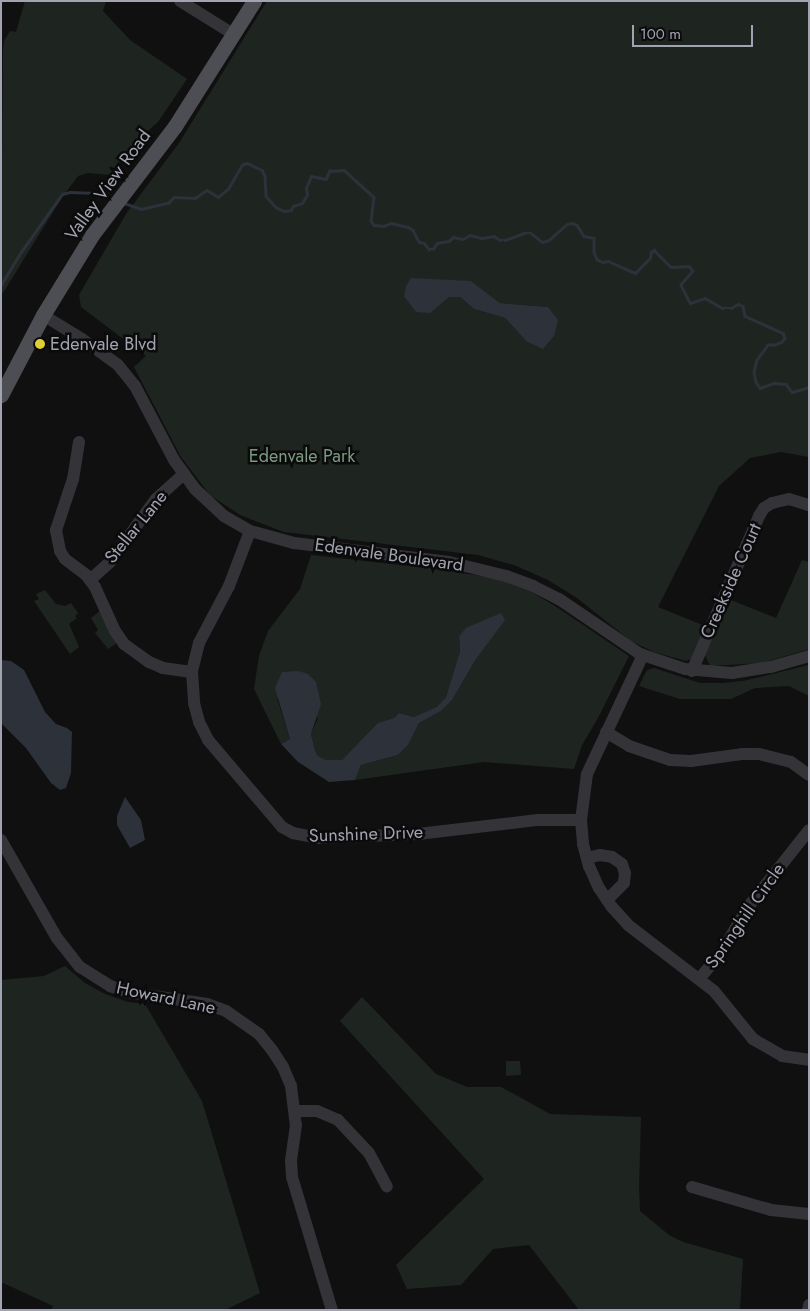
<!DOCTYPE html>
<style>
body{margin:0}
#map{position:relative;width:810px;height:1311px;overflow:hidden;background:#101011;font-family:Jost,sans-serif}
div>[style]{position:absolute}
.green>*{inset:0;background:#1e2521}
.water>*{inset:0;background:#2c313a}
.stream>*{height:2.5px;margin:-1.25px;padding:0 1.25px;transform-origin:1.25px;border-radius:1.25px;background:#2c313a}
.minor>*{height:12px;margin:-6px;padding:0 6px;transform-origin:6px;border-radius:6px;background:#333338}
.major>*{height:15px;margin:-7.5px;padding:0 7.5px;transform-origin:7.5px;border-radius:7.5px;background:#4d4d54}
.dots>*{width:14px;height:14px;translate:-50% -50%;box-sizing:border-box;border:2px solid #0b0b0c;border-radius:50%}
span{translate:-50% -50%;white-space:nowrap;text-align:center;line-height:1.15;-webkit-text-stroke:5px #0b0b0c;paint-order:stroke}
.street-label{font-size:18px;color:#a2a3b1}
.poi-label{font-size:18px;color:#a2a3b1}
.left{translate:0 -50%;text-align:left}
.park-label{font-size:18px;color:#7a9a83}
.frame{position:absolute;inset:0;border:2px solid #a2a3b1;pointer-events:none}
.scale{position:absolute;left:632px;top:25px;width:121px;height:22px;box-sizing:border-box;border:2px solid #a2a3b1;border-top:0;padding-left:6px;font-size:15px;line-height:18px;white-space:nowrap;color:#a2a3b1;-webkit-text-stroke:4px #0b0b0c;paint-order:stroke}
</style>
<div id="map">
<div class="green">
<i style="clip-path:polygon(25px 1px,106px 1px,103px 11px,130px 40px,187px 79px,158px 122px,135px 142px,111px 175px,88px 173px,78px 176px,61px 199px,3px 293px,1px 292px,3px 50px,4px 41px,10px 31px,16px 32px)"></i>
<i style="clip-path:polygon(evenodd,267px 1px,809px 1px,809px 457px,781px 452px,750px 458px,719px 486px,658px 607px,705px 626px,691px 659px,686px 661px,654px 652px,631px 641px,577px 598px,548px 580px,514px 565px,478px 555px,284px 532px,240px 515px,210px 495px,181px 457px,134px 367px,146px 356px,81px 307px,79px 295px,126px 214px,179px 143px,267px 1px,450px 281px,471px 281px,500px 303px,548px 307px,526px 341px,505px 318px,474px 309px,460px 297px,449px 297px,450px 281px)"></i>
<i style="clip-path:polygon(311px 555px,437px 569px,493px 578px,525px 588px,558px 608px,629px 656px,598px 718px,582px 745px,574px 769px,484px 762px,355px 780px,361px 765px,398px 755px,408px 745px,419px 723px,441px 711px,452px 700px,476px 659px,459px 636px,460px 651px,446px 697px,437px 708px,414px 717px,399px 713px,394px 718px,379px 723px,342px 760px,326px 760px,318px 756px,315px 750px,311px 734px,318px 718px,277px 698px,290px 739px,281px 744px,254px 689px,259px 656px,268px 631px,300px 589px)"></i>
<i style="clip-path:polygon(802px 560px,809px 562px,809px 649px,762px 663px,710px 666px,705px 655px,731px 600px,776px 618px)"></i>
<i style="clip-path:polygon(45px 590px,56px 604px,65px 606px,71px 603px,78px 613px,75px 616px,77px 618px,69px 624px,79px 647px,70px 654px,34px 601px,39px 599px,36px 594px)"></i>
<i style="clip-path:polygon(101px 610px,118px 642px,108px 649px,95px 633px,98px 630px,91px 618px)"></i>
<i style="clip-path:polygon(809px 665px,809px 696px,789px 686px,755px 688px,731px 699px,680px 699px,639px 686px,647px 670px,654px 668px,700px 683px,722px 683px,743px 681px)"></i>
<i style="clip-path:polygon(65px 966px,85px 983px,105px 994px,128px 1002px,145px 1004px,202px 1101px,260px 1293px,225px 1310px,51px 1310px,53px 1306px,1px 1282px,1px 980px,44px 976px)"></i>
<i style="clip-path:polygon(362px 997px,436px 1074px,467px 1087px,501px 1087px,550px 1114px,641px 1117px,639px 1186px,640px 1211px,669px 1235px,683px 1242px,743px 1259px,740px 1310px,579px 1310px,529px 1245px,493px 1249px,461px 1285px,407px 1289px,396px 1265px,484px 1179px,340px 1021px)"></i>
<i style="clip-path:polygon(506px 1061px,520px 1061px,521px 1075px,506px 1076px)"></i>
</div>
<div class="water">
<i style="clip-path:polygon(411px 278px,471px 281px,500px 303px,548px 307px,558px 320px,554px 336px,543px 349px,526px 341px,505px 318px,474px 309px,460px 297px,449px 297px,430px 313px,416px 312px,404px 296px,406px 286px)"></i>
<i style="clip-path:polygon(501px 613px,505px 620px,476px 659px,452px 700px,441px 711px,419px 723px,408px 745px,398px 755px,361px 765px,355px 780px,329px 782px,298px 762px,281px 744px,290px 739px,275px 688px,282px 672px,298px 671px,308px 674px,316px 682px,321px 704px,311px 734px,315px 750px,318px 756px,326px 760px,342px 760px,378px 723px,394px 718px,399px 713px,414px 717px,437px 707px,446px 697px,460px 651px,459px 636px,466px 628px)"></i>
<i style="clip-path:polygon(1px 660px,11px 661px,24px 670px,45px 712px,56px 724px,67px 728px,72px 732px,71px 773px,66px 788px,60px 790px,51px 783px,26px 748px,1px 723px)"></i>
<i style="clip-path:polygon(125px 797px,141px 820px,145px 840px,130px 848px,117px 825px,117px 816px)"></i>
</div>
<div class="stream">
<i style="left:124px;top:203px;width:18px;rotate:19deg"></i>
<i style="left:141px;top:209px;width:28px;rotate:-13deg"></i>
<i style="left:168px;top:203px;width:8px;rotate:-45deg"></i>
<i style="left:174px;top:197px;width:21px;rotate:3deg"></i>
<i style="left:195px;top:198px;width:14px;rotate:-34deg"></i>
<i style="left:207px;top:190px;width:13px;rotate:32deg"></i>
<i style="left:218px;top:197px;width:13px;rotate:-39deg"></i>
<i style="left:228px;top:189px;width:28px;rotate:-60deg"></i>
<i style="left:242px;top:165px;width:5px;rotate:-22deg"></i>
<i style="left:247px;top:163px;width:17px;rotate:25deg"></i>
<i style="left:262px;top:170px;width:7px;rotate:63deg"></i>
<i style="left:265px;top:176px;width:20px;rotate:87deg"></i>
<i style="left:266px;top:196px;width:15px;rotate:48deg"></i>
<i style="left:276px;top:207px;width:9px;rotate:27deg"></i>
<i style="left:284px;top:211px;width:7px;rotate:-8deg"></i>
<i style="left:291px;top:210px;width:4px;rotate:-63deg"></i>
<i style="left:293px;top:206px;width:9px;rotate:-18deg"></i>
<i style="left:302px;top:203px;width:9px;rotate:-58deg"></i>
<i style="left:307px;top:195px;width:7px;rotate:-98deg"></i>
<i style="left:306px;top:188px;width:13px;rotate:-67deg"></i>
<i style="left:311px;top:176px;width:15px;rotate:11deg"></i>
<i style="left:326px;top:179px;width:9px;rotate:-69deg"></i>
<i style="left:329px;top:171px;width:15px;rotate:-4deg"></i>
<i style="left:344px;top:170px;width:40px;rotate:42deg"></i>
<i style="left:374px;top:197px;width:24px;rotate:97deg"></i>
<i style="left:371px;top:221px;width:5px;rotate:53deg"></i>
<i style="left:374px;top:225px;width:10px;rotate:6deg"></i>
<i style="left:384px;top:226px;width:8px;rotate:-23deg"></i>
<i style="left:391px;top:223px;width:17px;rotate:13deg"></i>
<i style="left:408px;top:227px;width:6px;rotate:31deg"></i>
<i style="left:413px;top:230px;width:13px;rotate:63deg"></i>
<i style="left:419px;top:242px;width:5px;rotate:11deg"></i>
<i style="left:424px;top:243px;width:8px;rotate:50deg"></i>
<i style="left:429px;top:249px;width:4px"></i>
<i style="left:433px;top:249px;width:7px;rotate:-56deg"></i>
<i style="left:437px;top:243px;width:12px;rotate:-9deg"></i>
<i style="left:449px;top:241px;width:6px;rotate:-45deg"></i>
<i style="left:453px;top:237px;width:10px;rotate:11deg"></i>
<i style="left:463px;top:239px;width:8px;rotate:-30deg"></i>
<i style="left:470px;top:235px;width:12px;rotate:14deg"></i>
<i style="left:482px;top:238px;width:12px;rotate:-9deg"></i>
<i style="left:494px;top:236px;width:7px;rotate:34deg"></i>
<i style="left:500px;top:240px;width:5px"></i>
<i style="left:505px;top:240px;width:20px;rotate:-20deg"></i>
<i style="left:524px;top:233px;width:7px"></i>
<i style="left:531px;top:233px;width:14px;rotate:39deg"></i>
<i style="left:542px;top:242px;width:7px;rotate:-16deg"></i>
<i style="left:549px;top:240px;width:24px;rotate:-42deg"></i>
<i style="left:567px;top:224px;width:5px;rotate:-11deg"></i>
<i style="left:572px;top:223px;width:5px;rotate:22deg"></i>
<i style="left:577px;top:225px;width:13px;rotate:58deg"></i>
<i style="left:584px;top:236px;width:10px;rotate:11deg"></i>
<i style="left:594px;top:238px;width:14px;rotate:90deg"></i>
<i style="left:594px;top:252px;width:8px;rotate:67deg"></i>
<i style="left:597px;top:259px;width:6px;rotate:31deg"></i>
<i style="left:602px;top:262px;width:6px;rotate:-9deg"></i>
<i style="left:608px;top:261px;width:30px;rotate:24deg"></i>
<i style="left:635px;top:273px;width:21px;rotate:-45deg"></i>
<i style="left:650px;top:258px;width:6px;rotate:-81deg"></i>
<i style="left:651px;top:252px;width:4px;rotate:-34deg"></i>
<i style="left:654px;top:250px;width:24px;rotate:45deg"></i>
<i style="left:671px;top:267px;width:18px;rotate:-3deg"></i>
<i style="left:689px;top:266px;width:6px;rotate:51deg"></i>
<i style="left:693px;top:271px;width:18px;rotate:131deg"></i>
<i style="left:681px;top:285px;width:20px;rotate:63deg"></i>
<i style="left:690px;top:303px;width:16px;rotate:-18deg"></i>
<i style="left:705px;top:298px;width:20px;rotate:30deg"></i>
<i style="left:722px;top:308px;width:9px"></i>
<i style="left:731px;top:308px;width:8px;rotate:-30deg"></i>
<i style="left:738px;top:304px;width:5px;rotate:22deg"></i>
<i style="left:743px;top:306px;width:10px;rotate:79deg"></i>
<i style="left:745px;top:316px;width:42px;rotate:24.1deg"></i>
<i style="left:783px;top:333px;width:5px;rotate:68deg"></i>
<i style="left:785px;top:338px;width:5px;rotate:127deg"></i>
<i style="left:782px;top:342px;width:8px;rotate:157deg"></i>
<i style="left:775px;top:345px;width:7px;rotate:180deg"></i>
<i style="left:768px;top:345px;width:19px;rotate:126deg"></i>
<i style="left:757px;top:360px;width:12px;rotate:104deg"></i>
<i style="left:754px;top:372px;width:10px;rotate:79deg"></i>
<i style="left:756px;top:382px;width:7px;rotate:56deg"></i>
<i style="left:760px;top:388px;width:15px;rotate:-20deg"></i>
<i style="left:774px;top:383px;width:12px;rotate:5deg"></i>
<i style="left:786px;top:384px;width:10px;rotate:53deg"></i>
<i style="left:792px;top:392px;width:18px;rotate:-16deg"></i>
<i style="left:1px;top:285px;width:39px;rotate:-59deg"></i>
<i style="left:21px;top:252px;width:71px;rotate:-54.7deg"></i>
<i style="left:62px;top:194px;width:8px;rotate:-14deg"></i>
<i style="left:70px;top:192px;width:33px;rotate:2deg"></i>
</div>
<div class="minor">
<i style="left:180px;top:1px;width:62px;rotate:31.9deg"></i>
<i style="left:43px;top:315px;width:46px;rotate:31.6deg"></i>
<i style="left:82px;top:339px;width:44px;rotate:35.8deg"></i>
<i style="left:118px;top:365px;width:27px;rotate:51deg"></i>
<i style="left:135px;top:386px;width:84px;rotate:62.2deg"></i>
<i style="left:174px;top:460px;width:36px;rotate:54deg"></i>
<i style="left:195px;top:489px;width:40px;rotate:43deg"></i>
<i style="left:224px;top:516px;width:30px;rotate:30deg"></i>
<i style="left:250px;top:531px;width:46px;rotate:15.3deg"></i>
<i style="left:294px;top:543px;width:156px;rotate:7deg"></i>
<i style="left:449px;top:562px;width:59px;rotate:13.8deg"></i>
<i style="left:506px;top:576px;width:29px;rotate:20deg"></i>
<i style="left:533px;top:586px;width:29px;rotate:27deg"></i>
<i style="left:559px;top:599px;width:98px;rotate:34.2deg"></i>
<i style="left:640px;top:654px;width:47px;rotate:18.4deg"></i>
<i style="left:685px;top:669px;width:47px;rotate:4.9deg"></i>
<i style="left:732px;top:673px;width:39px;rotate:-9deg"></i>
<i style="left:771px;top:667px;width:40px;rotate:-16deg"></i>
<i style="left:79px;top:442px;width:37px;rotate:99deg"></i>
<i style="left:73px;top:479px;width:54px;rotate:108.4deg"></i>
<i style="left:56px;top:530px;width:21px;rotate:79deg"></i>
<i style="left:60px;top:551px;width:9px;rotate:58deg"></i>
<i style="left:65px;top:559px;width:26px;rotate:37deg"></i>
<i style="left:86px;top:575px;width:15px;rotate:53deg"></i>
<i style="left:95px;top:587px;width:48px;rotate:65.6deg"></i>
<i style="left:115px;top:631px;width:16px;rotate:55deg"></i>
<i style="left:124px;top:644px;width:31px;rotate:36deg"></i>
<i style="left:149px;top:662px;width:15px;rotate:23deg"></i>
<i style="left:163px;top:668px;width:29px;rotate:8deg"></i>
<i style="left:250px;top:531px;width:59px;rotate:110.9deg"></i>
<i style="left:229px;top:586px;width:64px;rotate:117.8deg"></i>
<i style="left:199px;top:643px;width:30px;rotate:104deg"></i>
<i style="left:192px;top:672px;width:31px;rotate:86deg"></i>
<i style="left:194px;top:703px;width:20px;rotate:75deg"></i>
<i style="left:199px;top:722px;width:20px;rotate:63deg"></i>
<i style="left:208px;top:740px;width:114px;rotate:49.6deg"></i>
<i style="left:282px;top:827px;width:13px;rotate:29deg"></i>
<i style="left:293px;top:833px;width:25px;rotate:11deg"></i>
<i style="left:318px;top:838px;width:100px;rotate:-2.3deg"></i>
<i style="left:418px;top:834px;width:121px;rotate:-6.7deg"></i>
<i style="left:538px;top:820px;width:43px"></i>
<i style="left:90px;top:580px;width:27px;rotate:-42deg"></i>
<i style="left:110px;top:562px;width:78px;rotate:-53.9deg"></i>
<i style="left:156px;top:499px;width:36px;rotate:-42deg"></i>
<i style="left:643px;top:655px;width:132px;rotate:115.2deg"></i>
<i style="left:587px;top:774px;width:46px;rotate:97.4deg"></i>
<i style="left:581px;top:820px;width:24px;rotate:85deg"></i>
<i style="left:583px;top:844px;width:23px;rotate:75deg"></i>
<i style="left:589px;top:866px;width:24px;rotate:66deg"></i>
<i style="left:599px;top:888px;width:23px;rotate:56deg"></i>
<i style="left:612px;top:907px;width:24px;rotate:48deg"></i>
<i style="left:628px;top:925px;width:108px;rotate:37.5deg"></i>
<i style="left:714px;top:991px;width:62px;rotate:50.9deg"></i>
<i style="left:753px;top:1039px;width:34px;rotate:30deg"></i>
<i style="left:782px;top:1056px;width:27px;rotate:8deg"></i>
<i style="left:692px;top:671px;width:169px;rotate:-66.6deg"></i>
<i style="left:759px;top:516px;width:9px;rotate:-58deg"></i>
<i style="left:764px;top:508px;width:9px;rotate:-32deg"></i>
<i style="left:772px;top:503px;width:17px;rotate:-13deg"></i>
<i style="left:789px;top:499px;width:21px;rotate:17deg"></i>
<i style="left:606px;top:732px;width:27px;rotate:31deg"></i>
<i style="left:629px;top:746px;width:43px;rotate:18.9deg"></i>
<i style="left:670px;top:760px;width:21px;rotate:3deg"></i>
<i style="left:691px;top:761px;width:51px;rotate:-7.8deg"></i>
<i style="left:742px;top:754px;width:17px"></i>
<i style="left:759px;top:754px;width:33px;rotate:14deg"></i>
<i style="left:791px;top:762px;width:22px;rotate:36deg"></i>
<i style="left:1px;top:840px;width:113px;rotate:60.3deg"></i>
<i style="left:57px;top:938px;width:37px;rotate:52deg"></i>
<i style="left:80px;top:967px;width:36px;rotate:32deg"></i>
<i style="left:110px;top:986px;width:18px;rotate:19deg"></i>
<i style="left:127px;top:992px;width:81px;rotate:8.5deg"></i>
<i style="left:207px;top:1004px;width:20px;rotate:20deg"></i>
<i style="left:226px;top:1011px;width:40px;rotate:34.9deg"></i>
<i style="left:259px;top:1034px;width:21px;rotate:51deg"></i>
<i style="left:272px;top:1050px;width:20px;rotate:57deg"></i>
<i style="left:283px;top:1067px;width:21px;rotate:67deg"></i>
<i style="left:291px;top:1086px;width:39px;rotate:83deg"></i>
<i style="left:296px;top:1125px;width:36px;rotate:98deg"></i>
<i style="left:291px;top:1161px;width:16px;rotate:86deg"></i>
<i style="left:292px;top:1177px;width:139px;rotate:73.3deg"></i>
<i style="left:587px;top:858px;width:13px;rotate:-13deg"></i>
<i style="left:600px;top:855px;width:12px;rotate:9deg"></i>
<i style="left:612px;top:857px;width:12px;rotate:35deg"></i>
<i style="left:622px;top:864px;width:9px;rotate:72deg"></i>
<i style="left:625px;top:873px;width:10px;rotate:96deg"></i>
<i style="left:624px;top:883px;width:24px;rotate:135deg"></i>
<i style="left:700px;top:978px;width:33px;rotate:-50deg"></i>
<i style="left:721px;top:953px;width:53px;rotate:-59.6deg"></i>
<i style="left:748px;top:907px;width:98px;rotate:-51.6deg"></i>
<i style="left:295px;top:1111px;width:22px"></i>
<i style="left:317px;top:1111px;width:23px;rotate:23deg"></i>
<i style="left:338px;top:1120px;width:45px;rotate:46.8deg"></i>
<i style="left:369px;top:1153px;width:38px;rotate:62deg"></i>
<i style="left:692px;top:1187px;width:82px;rotate:16.2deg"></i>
<i style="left:771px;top:1210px;width:38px;rotate:6deg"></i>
<i style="left:808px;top:1310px;width:5px;rotate:-79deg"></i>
</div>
<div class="major">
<i style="left:1px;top:395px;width:90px;rotate:-62.3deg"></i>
<i style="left:43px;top:315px;width:94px;rotate:-58.5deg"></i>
<i style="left:92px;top:235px;width:137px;rotate:-52.7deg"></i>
<i style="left:175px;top:126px;width:148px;rotate:-57.7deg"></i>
</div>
<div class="dots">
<i style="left:40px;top:344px;background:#e1ce37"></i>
</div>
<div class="street-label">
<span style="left:108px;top:185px;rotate:-54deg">Valley View Road</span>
<span style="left:136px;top:527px;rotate:-51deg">Stellar Lane</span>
<span style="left:389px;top:555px;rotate:8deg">Edenvale Boulevard</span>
<span style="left:731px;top:581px;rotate:-66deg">Creekside Court</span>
<span style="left:366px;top:834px;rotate:-2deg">Sunshine Drive</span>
<span style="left:745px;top:916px;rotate:-55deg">Springhill Circle</span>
<span style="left:166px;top:998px;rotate:12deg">Howard Lane</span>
</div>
<div class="poi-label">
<span class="left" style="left:50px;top:344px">Edenvale Blvd</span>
</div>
<div class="park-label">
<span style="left:302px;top:456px">Edenvale Park</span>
</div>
<div class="frame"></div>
<div class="scale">100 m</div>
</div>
